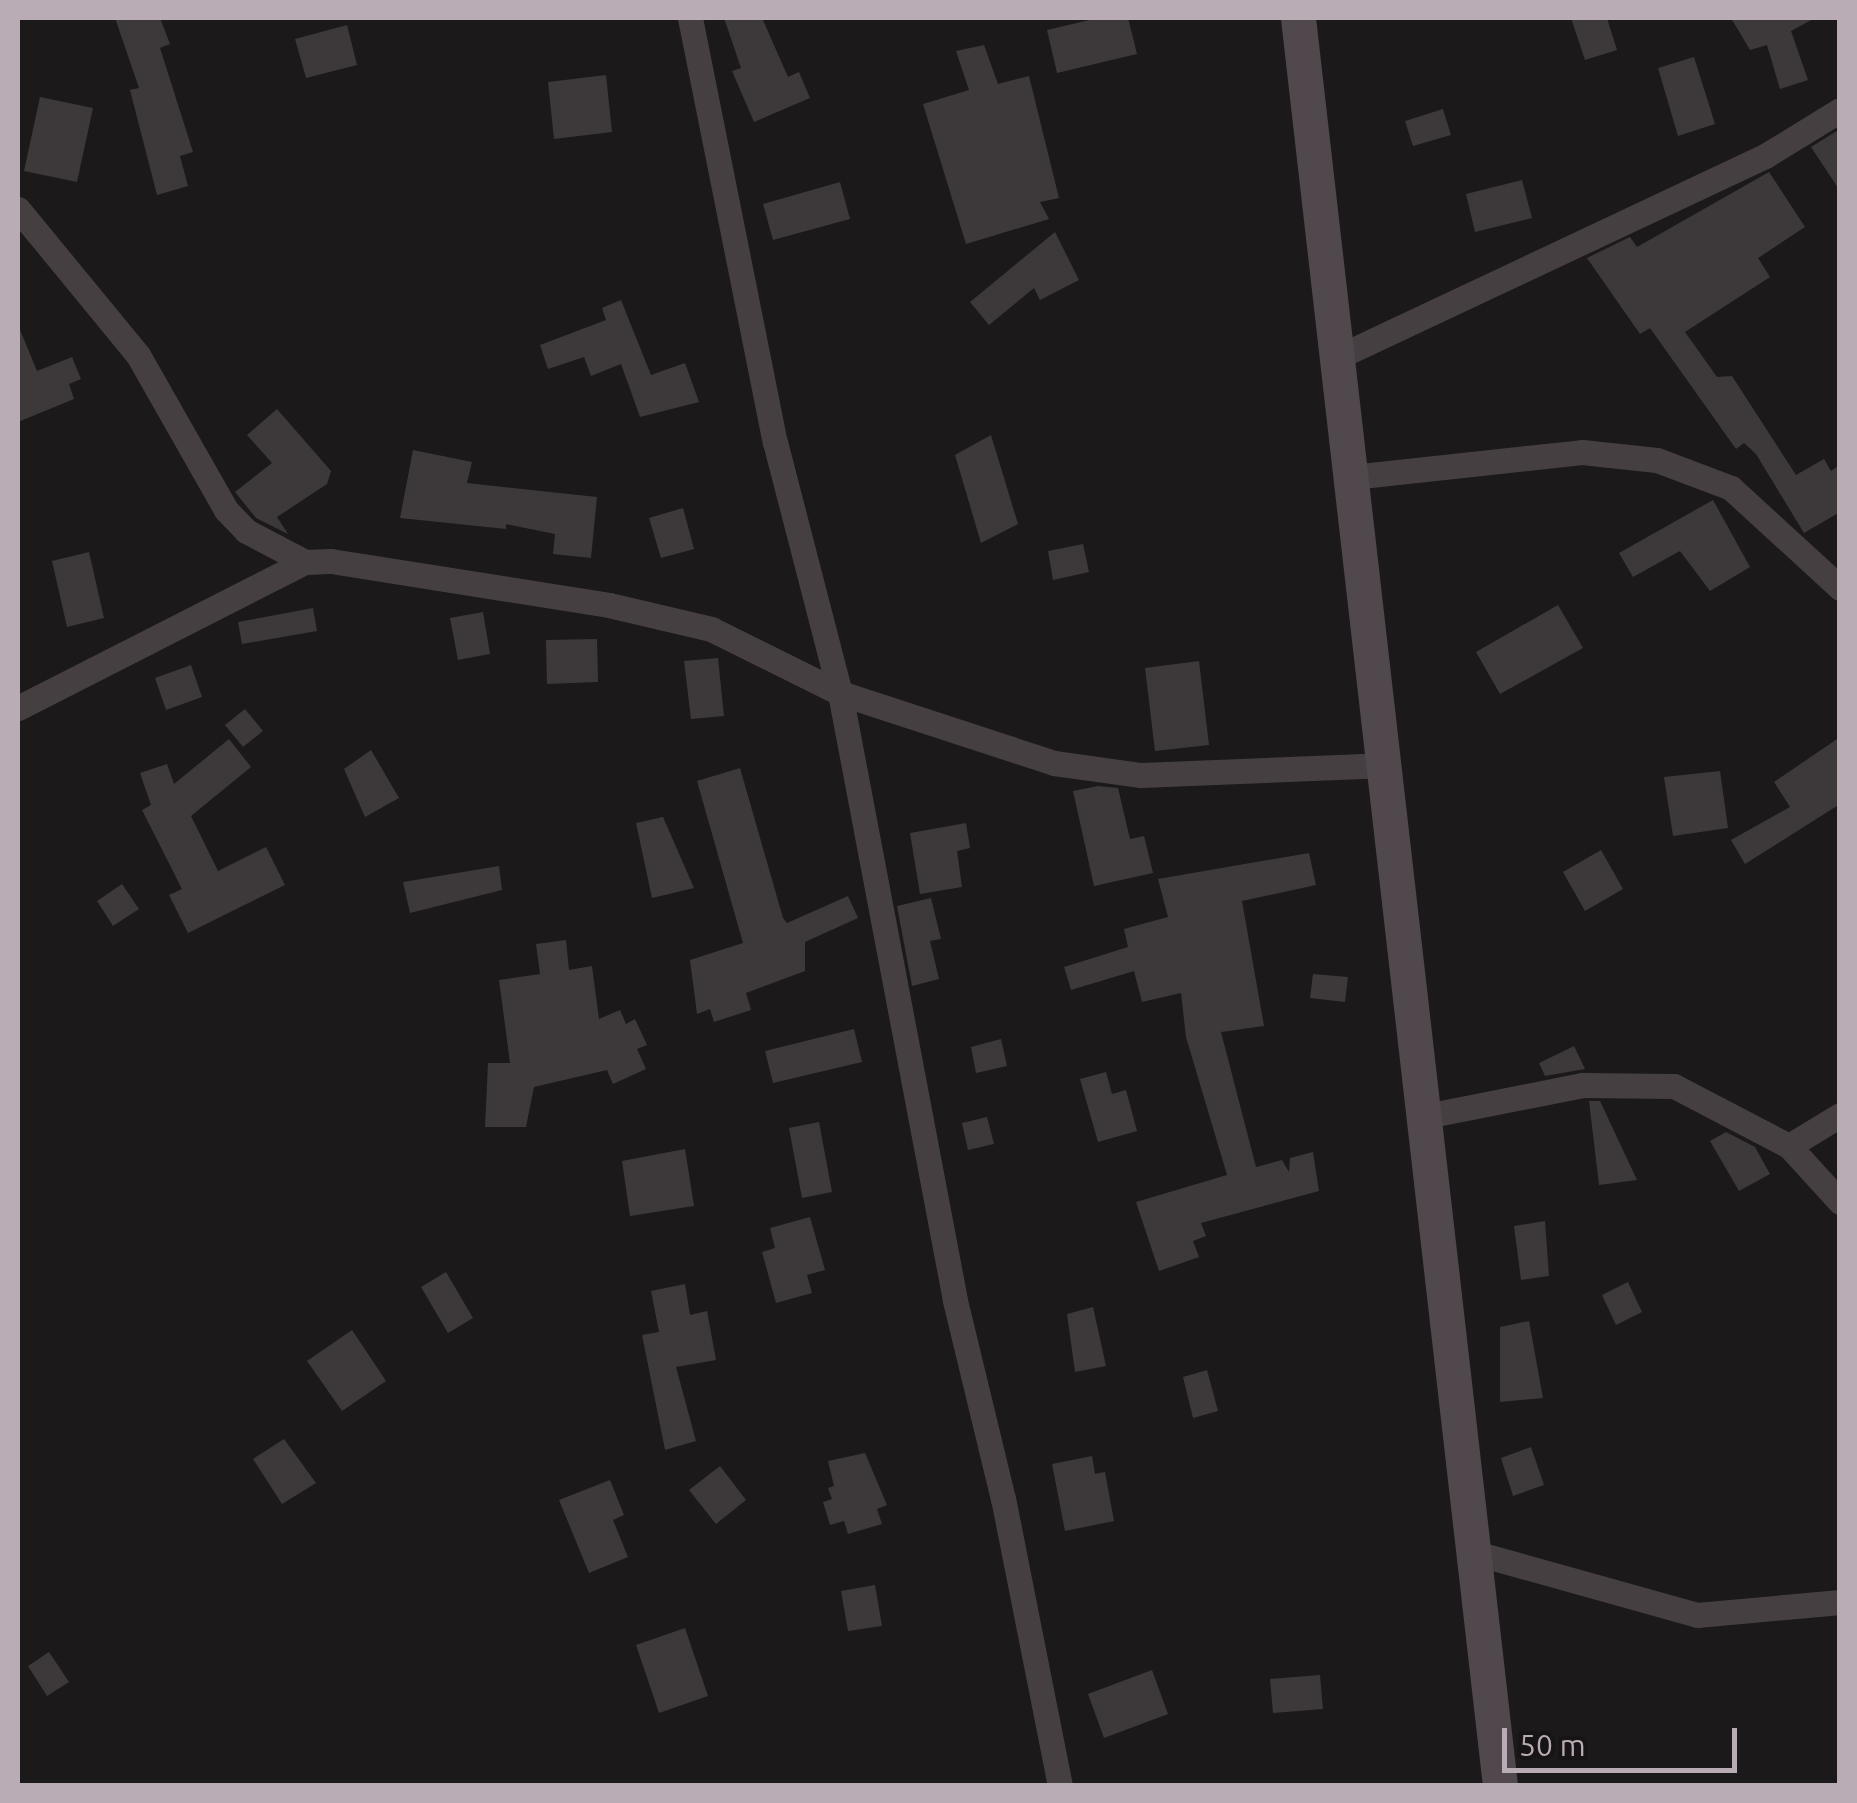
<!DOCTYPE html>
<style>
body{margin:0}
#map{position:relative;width:1857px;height:1803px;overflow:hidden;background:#1b191a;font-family:Ubuntu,sans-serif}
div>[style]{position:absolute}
.building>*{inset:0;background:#3d393b}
.minor>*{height:25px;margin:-12.5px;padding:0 12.5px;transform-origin:12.5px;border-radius:12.5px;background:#453f42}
.secondary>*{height:35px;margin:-17.5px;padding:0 17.5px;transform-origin:17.5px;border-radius:17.5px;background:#50484d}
span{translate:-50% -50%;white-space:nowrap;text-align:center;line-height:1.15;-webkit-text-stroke:8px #161415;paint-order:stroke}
.frame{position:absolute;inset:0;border:20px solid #baacb5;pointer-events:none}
.scale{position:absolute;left:1502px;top:1728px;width:235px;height:45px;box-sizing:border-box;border:5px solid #baacb5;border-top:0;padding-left:12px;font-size:30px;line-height:35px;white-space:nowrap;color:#baacb5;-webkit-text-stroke:8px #161415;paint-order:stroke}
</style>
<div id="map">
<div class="building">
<i style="clip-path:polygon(115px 18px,160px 18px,170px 44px,160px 48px,193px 152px,180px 156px,188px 186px,157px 195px,130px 90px,139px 88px)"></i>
<i style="clip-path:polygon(724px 18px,762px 18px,788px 77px,799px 72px,810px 98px,754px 122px,732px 71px,741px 68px)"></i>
<i style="clip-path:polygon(1098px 18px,1128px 18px,1137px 54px,1057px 73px,1047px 30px)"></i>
<i style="clip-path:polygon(1571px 18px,1607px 18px,1617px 50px,1585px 60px)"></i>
<i style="clip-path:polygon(1731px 18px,1815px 18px,1791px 31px,1808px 80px,1780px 89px,1767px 45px,1750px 50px)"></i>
<i style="clip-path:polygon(347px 25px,357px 65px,306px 78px,295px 39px)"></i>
<i style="clip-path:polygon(984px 45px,998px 84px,1029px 76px,1059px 198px,1040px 202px,1049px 219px,966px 244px,923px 104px,969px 90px,956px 51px)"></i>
<i style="clip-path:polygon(1694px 57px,1715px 124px,1678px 136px,1658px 68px)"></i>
<i style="clip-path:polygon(606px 75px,612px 132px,554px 139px,548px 82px)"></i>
<i style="clip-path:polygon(40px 97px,93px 108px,77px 182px,24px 171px)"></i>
<i style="clip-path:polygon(1443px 109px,1451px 135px,1413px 146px,1405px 121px)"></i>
<i style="clip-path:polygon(1840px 129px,1840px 191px,1811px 147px)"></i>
<i style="clip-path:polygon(1769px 172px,1805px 227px,1758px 258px,1770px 277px,1685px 332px,1717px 377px,1732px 376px,1796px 475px,1824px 459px,1831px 471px,1840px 465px,1840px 512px,1804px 533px,1756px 454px,1744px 443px,1736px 449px,1650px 328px,1640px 334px,1587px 258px,1630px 237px,1637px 247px)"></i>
<i style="clip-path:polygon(1522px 180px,1532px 218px,1475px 232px,1466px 194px)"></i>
<i style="clip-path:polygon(840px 182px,850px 219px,773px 240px,763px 204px)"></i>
<i style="clip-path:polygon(1055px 232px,1079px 280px,1040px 300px,1034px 288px,989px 325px,970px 302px)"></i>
<i style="clip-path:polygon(621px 300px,651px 375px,685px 363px,699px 402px,640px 417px,621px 364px,591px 376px,584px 357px,548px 369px,540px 345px,606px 320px,602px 308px)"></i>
<i style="clip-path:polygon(18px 325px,37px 371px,72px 357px,81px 379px,69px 384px,74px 399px,18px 422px)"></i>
<i style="clip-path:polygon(277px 409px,331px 471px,327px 484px,277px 517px,288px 534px,256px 518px,235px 492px,272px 463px,247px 435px)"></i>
<i style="clip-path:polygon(991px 435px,1018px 524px,981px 543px,955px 455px)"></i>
<i style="clip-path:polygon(413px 450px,472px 462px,467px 483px,597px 497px,591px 558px,553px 554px,555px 534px,506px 524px,506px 529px,400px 518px)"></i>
<i style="clip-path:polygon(1713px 500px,1750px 567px,1710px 591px,1680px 551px,1633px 577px,1619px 553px)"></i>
<i style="clip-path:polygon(683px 508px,694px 549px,661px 558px,649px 518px)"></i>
<i style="clip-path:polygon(1083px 544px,1089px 572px,1053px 580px,1048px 551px)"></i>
<i style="clip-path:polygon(89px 552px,104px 618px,67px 627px,52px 561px)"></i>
<i style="clip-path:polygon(1558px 605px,1583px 648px,1500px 694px,1476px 652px)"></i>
<i style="clip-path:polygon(313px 608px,317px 631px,242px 644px,238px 622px)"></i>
<i style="clip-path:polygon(483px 612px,490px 654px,458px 660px,450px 618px)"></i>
<i style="clip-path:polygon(597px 639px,598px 682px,547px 684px,546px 640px)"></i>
<i style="clip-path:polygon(718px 658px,724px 716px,691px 719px,684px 661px)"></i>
<i style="clip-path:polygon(1199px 661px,1209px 745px,1155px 751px,1145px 668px)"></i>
<i style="clip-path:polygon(191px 665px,202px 697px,166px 710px,155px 678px)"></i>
<i style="clip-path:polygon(245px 709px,263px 731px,243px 747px,225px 725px)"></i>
<i style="clip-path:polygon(1840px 737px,1840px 804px,1745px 864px,1731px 840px,1790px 807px,1774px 782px)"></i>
<i style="clip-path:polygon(229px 739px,251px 767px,191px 816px,218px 871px,266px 847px,285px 885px,188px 933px,169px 895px,182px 889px,142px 810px,151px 805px,140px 773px,167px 764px,174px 784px)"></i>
<i style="clip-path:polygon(371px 750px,399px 798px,365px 817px,344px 769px)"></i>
<i style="clip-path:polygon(740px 768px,783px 918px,787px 923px,848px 896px,858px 918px,805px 942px,805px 971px,746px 993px,751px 1010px,714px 1022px,710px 1009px,697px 1014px,690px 960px,743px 943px,697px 781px)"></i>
<i style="clip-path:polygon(1720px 771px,1728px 828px,1673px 836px,1664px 777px)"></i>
<i style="clip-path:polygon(1098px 786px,1118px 788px,1130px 839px,1144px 836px,1153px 873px,1094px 886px,1073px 791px)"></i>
<i style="clip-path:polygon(663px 817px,694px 888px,652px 898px,636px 823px)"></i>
<i style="clip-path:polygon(966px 823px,970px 848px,957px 851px,962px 887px,920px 894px,910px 833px)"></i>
<i style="clip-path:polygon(1601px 850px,1623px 889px,1585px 911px,1563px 872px)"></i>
<i style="clip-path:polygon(1309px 853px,1316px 885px,1242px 901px,1264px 1026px,1221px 1032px,1256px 1167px,1282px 1160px,1289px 1172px,1290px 1158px,1313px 1152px,1319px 1191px,1201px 1223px,1206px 1236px,1193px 1241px,1199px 1257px,1159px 1271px,1136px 1202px,1227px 1175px,1186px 1037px,1181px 993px,1142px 1002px,1134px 971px,1071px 990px,1064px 967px,1128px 947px,1124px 929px,1168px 917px,1158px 879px)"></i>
<i style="clip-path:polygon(499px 866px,502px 890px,410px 913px,403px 882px)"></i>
<i style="clip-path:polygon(122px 884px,139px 909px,113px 926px,97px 901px)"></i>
<i style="clip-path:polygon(931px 898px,941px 939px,930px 941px,939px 979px,912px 986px,897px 906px)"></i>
<i style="clip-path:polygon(566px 940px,569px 970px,592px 966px,599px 1019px,620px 1010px,626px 1024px,635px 1019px,647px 1045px,637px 1049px,646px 1069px,613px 1084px,607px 1070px,534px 1087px,526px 1127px,485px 1127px,488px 1063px,510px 1063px,499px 980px,540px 974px,536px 944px)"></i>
<i style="clip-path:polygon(1313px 974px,1348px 977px,1345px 1002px,1310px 998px)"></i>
<i style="clip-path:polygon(854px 1029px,862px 1062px,773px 1083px,765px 1051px)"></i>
<i style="clip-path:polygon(1001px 1039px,1007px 1066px,976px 1073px,971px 1047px)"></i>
<i style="clip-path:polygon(1574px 1046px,1585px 1069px,1545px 1076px,1539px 1063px)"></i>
<i style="clip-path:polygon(1106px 1072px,1112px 1094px,1126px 1090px,1137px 1131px,1098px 1142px,1080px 1079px)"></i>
<i style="clip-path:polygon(1589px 1101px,1600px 1101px,1637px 1180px,1599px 1185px)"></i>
<i style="clip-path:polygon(987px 1117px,994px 1144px,968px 1150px,962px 1123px)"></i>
<i style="clip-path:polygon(819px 1122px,832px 1192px,802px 1198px,789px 1128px)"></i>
<i style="clip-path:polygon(1726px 1132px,1755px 1147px,1770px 1174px,1739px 1191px,1710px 1141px)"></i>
<i style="clip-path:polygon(685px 1149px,694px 1206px,630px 1216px,622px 1161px)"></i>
<i style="clip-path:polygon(810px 1217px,825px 1270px,807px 1275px,812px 1293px,776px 1303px,762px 1252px,775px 1248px,770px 1228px)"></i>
<i style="clip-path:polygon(1545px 1221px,1549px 1276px,1521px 1280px,1514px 1226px)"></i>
<i style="clip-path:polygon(446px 1272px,473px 1318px,448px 1333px,421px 1287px)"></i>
<i style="clip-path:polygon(1628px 1282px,1642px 1312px,1616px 1325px,1602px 1295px)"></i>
<i style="clip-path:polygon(685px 1284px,690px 1315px,707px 1311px,716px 1360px,676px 1367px,696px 1441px,665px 1450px,642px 1335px,659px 1332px,651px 1291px)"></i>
<i style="clip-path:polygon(1093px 1307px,1106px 1366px,1075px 1372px,1067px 1314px)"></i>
<i style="clip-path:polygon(1529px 1321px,1543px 1398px,1500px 1402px,1500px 1327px)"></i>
<i style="clip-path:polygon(352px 1330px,386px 1381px,342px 1411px,307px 1361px)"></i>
<i style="clip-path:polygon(1207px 1370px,1218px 1411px,1193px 1418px,1183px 1377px)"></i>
<i style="clip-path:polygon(284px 1439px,316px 1483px,282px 1504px,253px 1459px)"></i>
<i style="clip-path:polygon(1531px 1447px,1544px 1485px,1513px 1496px,1501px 1458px)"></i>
<i style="clip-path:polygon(865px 1453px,887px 1505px,877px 1509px,882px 1524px,848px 1534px,844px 1521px,830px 1525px,823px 1502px,832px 1499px,828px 1488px,834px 1486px,828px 1461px)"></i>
<i style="clip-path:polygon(1092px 1456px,1095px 1474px,1105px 1472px,1114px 1521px,1065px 1531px,1052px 1464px)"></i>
<i style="clip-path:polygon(720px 1466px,746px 1500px,716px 1524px,689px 1490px)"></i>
<i style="clip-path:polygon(610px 1480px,624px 1515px,613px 1520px,628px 1557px,589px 1573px,559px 1500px)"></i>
<i style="clip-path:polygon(875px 1585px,882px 1626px,848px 1631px,841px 1591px)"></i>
<i style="clip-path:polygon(685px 1628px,708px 1696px,659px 1713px,636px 1645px)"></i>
<i style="clip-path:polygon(49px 1652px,69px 1682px,47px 1696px,28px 1666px)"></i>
<i style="clip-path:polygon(1152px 1670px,1168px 1714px,1104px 1738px,1088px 1694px)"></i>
<i style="clip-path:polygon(1320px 1675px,1323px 1709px,1273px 1713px,1270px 1679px)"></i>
</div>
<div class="minor">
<i style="left:690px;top:18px;width:432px;rotate:78.7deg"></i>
<i style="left:775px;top:442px;width:259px;rotate:75.5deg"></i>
<i style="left:18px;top:209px;width:189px;rotate:50.6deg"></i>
<i style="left:138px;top:355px;width:178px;rotate:60.4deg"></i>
<i style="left:226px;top:510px;width:29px;rotate:46deg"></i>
<i style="left:246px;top:531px;width:67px;rotate:27.7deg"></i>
<i style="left:1340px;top:356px;width:470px;rotate:-25.2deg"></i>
<i style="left:1765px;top:156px;width:88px;rotate:-31.5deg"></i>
<i style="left:1352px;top:477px;width:231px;rotate:-6.2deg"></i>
<i style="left:1582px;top:452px;width:75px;rotate:6.1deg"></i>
<i style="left:1657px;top:460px;width:79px;rotate:20.7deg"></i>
<i style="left:1731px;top:488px;width:148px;rotate:42.5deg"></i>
<i style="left:18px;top:708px;width:322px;rotate:-27deg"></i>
<i style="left:305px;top:562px;width:26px;rotate:-2deg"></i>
<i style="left:331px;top:561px;width:281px;rotate:9deg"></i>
<i style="left:609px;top:605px;width:105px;rotate:13.2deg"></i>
<i style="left:711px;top:629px;width:144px;rotate:26.4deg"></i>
<i style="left:1426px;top:1116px;width:159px;rotate:-11.2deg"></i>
<i style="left:1582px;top:1085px;width:92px;rotate:0.6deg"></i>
<i style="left:1674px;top:1086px;width:130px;rotate:27.6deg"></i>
<i style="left:1789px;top:1146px;width:76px;rotate:47.7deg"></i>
<i style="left:1789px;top:1146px;width:60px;rotate:-31.3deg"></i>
<i style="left:1472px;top:1552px;width:234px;rotate:15.6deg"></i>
<i style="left:1697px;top:1615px;width:144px;rotate:-5.2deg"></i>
<i style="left:1060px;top:1786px;width:293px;rotate:-101.2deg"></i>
<i style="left:1003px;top:1499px;width:205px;rotate:-103.6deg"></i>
<i style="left:955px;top:1300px;width:618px;rotate:-100.73deg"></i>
<i style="left:840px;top:693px;width:225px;rotate:18.1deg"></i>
<i style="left:1054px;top:763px;width:88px;rotate:7.9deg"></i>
<i style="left:1141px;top:775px;width:247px;rotate:-2.3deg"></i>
</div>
<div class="secondary">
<i style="left:1298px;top:18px;width:1780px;rotate:83.48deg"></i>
</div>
<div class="frame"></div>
<div class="scale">50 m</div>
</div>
